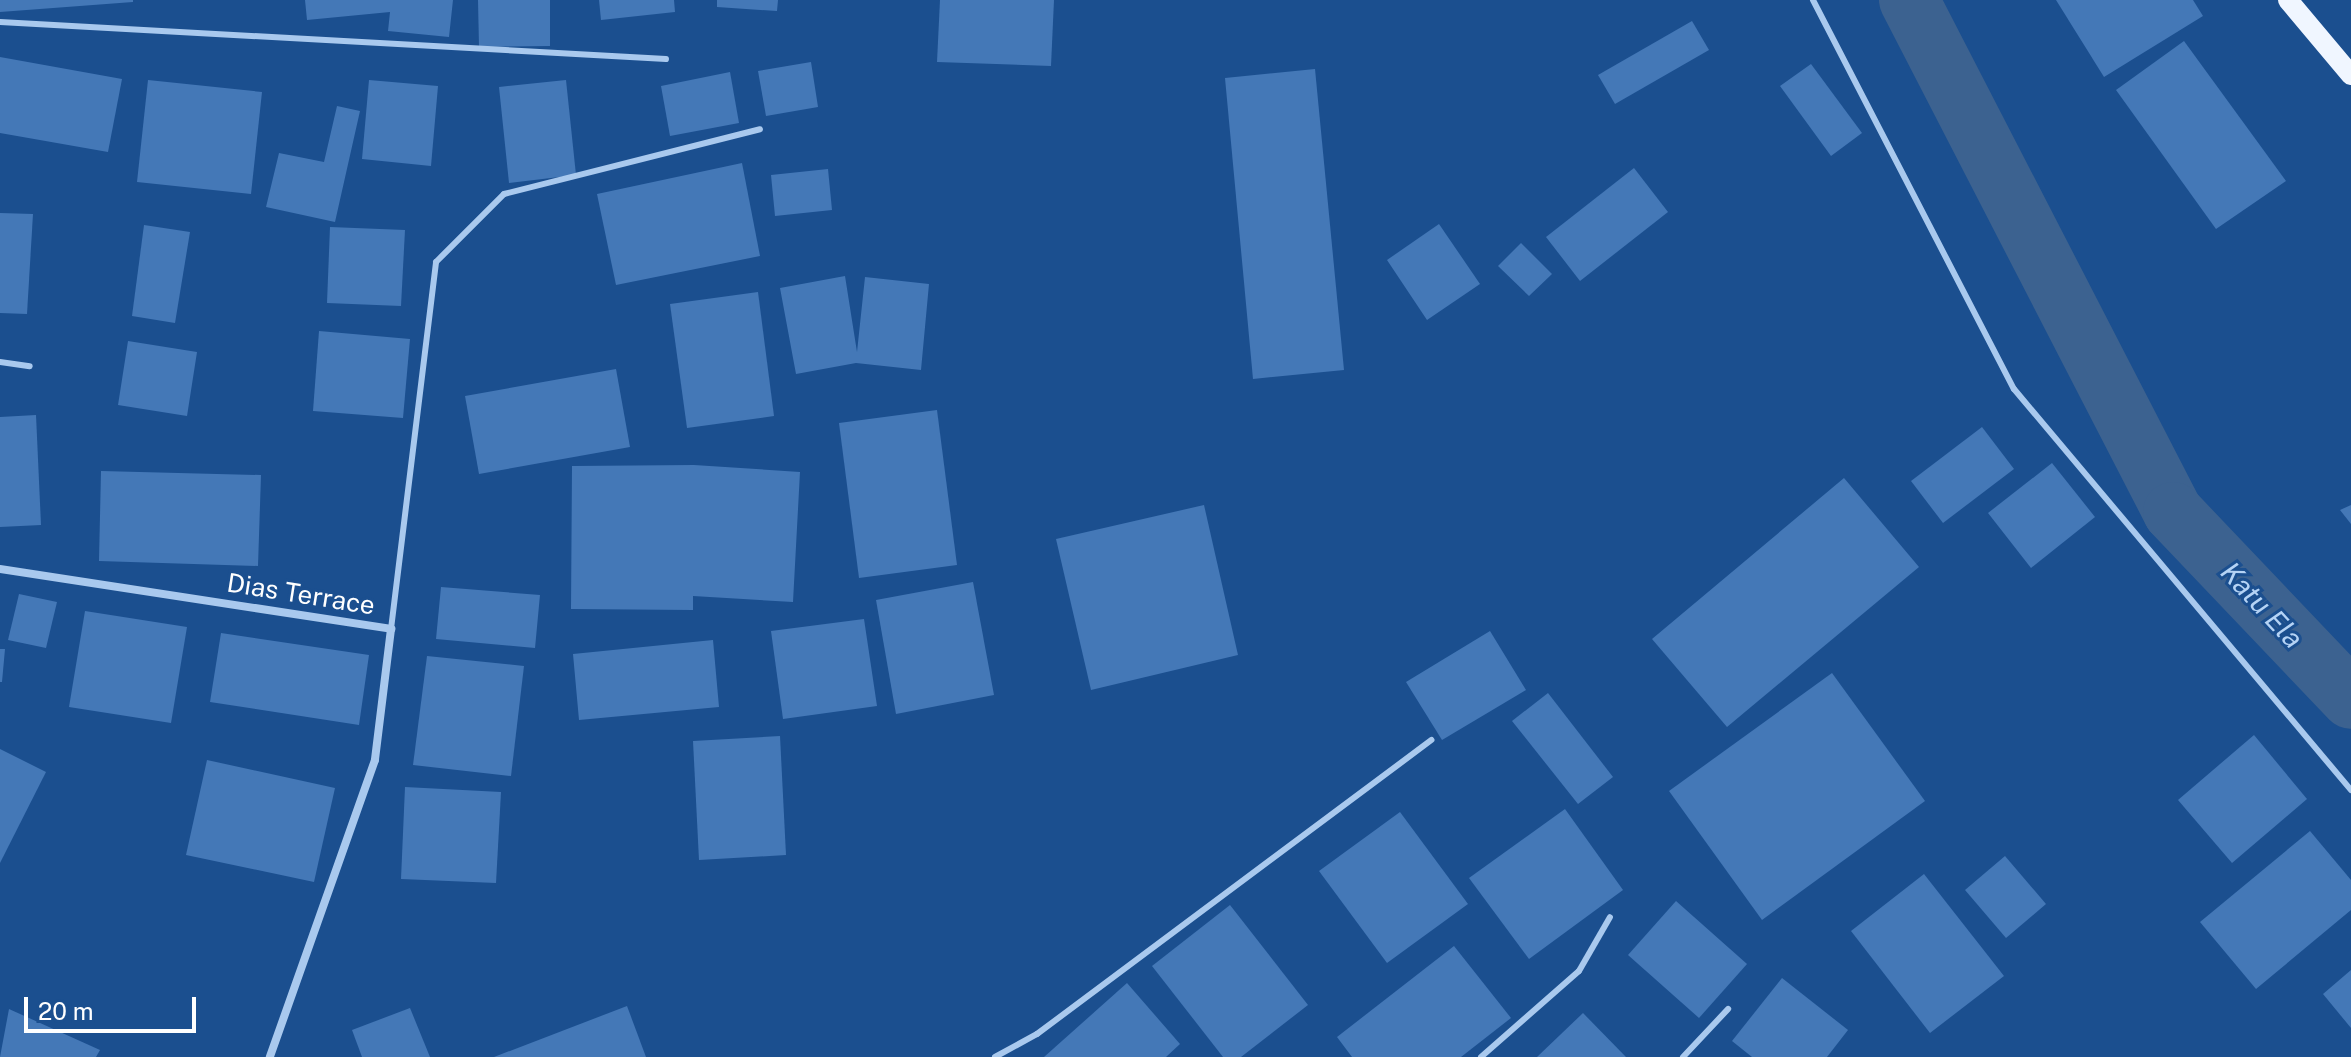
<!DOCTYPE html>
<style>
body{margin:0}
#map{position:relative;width:2351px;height:1057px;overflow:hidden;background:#1b4f8f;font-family:"Public Sans",sans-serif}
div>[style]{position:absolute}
.canal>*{height:60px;margin:-30px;padding:0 30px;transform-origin:30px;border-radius:30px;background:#3c6290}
.building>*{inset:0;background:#4478b7}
.service>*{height:6px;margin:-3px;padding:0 3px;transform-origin:3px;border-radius:3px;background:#a9c9ee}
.minor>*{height:8px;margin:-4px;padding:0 4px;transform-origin:4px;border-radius:4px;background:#a9c9ee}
.primary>*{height:20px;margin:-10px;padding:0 10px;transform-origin:10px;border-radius:10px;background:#f0f6ff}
span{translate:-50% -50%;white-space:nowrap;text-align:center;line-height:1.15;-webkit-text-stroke:6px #1b4f8f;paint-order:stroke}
.street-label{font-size:26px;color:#fff}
.water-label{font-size:28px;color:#b5d3f5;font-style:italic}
.scale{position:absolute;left:24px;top:997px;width:172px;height:36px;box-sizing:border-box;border:4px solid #fff;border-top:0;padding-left:10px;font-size:24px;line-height:28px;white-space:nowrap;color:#fff;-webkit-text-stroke:6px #1b4f8f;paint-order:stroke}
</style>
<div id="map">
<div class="canal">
<i style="left:1909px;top:0;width:576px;rotate:62.72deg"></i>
<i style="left:2173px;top:512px;width:258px;rotate:46.4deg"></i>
</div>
<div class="building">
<i style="clip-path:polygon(0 0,133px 0,133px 2px,0 12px)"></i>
<i style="clip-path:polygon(305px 0,453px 0,449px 37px,388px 31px,390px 12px,307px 20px)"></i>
<i style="clip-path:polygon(478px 0,550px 0,550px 46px,479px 47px)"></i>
<i style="clip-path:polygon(599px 0,674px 0,675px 12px,601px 20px)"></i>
<i style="clip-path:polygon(717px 0,778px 0,777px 11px,717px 7px)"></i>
<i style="clip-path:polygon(940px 0,1054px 0,1051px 66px,937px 62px)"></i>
<i style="clip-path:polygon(2056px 0,2193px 0,2203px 16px,2104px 77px)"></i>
<i style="clip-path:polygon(1692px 21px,1709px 50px,1615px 104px,1598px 75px)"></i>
<i style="clip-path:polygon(2184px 41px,2286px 181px,2216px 229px,2116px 90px)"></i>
<i style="clip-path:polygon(0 57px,122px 79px,108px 152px,0 133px)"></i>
<i style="clip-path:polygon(811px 62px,818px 107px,766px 116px,758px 71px)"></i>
<i style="clip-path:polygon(1811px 64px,1862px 133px,1831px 156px,1780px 86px)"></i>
<i style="clip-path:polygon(1315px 69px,1344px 370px,1253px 379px,1225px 78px)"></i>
<i style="clip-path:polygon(730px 72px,739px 123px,670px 136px,661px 86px)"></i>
<i style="clip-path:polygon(148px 80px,262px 92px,251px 194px,137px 182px)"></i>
<i style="clip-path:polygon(369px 80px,438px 86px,431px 166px,362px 159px)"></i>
<i style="clip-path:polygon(566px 80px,576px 175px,509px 183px,499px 87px)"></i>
<i style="clip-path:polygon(337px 106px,360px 111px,335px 222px,266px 207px,279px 153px,324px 162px)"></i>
<i style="clip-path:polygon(742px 163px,760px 256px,616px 285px,597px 194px)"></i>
<i style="clip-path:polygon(1634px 168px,1668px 212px,1580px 281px,1546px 237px)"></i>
<i style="clip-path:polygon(828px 169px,832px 210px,775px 216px,771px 175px)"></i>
<i style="clip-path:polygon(0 213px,33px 214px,27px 314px,0 313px)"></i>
<i style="clip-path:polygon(1439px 224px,1480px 284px,1427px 320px,1387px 260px)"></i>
<i style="clip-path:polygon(144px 225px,190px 232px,175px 323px,132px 316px)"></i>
<i style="clip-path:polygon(330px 227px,405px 230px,401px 306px,327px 303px)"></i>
<i style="clip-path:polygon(1521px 243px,1552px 274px,1529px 296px,1498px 266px)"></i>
<i style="clip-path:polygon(845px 276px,857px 352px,865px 277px,929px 284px,921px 370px,856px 363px,796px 374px,780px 288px)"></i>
<i style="clip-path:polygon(758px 292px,774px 416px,687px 428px,670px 304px)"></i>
<i style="clip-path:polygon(319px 331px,410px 339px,403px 418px,313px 411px)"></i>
<i style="clip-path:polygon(128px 341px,197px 352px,187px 416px,118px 405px)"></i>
<i style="clip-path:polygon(616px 369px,630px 447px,479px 474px,465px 396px)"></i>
<i style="clip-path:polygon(937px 410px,957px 565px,859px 578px,839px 423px)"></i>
<i style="clip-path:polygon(36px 415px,41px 525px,0 527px,0 417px)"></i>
<i style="clip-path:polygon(1982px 427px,2014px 469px,1943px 523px,1911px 481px)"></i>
<i style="clip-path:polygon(2052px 463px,2095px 517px,2031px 568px,1988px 513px)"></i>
<i style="clip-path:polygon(694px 465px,800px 472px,793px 602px,693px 596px,693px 610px,571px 609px,572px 466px)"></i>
<i style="clip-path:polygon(101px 471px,261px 475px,258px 566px,99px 561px)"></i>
<i style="clip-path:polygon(1844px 478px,1919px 567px,1727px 727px,1652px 639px)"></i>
<i style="clip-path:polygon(1204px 505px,1238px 655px,1091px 690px,1056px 539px)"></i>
<i style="clip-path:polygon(2351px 505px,2351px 524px,2340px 510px)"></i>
<i style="clip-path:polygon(973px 582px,994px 695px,896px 714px,876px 600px)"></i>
<i style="clip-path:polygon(441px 587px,540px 595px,535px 648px,436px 639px)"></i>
<i style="clip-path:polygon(19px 594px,57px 602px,46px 648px,8px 640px)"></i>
<i style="clip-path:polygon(85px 611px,187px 627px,171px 723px,69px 707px)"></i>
<i style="clip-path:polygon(864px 619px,877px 706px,783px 719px,771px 631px)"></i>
<i style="clip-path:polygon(1490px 631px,1526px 690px,1442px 740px,1406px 682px)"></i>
<i style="clip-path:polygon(221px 633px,369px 655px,359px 725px,210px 702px)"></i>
<i style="clip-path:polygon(713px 640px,719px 707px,579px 720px,573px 654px)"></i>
<i style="clip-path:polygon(0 649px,5px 649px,2px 682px,0 682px)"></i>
<i style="clip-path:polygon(427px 656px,524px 666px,511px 776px,413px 765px)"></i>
<i style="clip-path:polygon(1832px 673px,1925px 801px,1762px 920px,1669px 791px)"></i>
<i style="clip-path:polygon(1548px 693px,1613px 777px,1578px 804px,1512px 721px)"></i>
<i style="clip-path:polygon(2254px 735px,2307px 799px,2232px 863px,2178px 800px)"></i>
<i style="clip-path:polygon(780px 736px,786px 855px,699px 860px,693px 741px)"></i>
<i style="clip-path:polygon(0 749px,46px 772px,0 863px)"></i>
<i style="clip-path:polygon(207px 760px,335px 788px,314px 882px,186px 855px)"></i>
<i style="clip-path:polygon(405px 787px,501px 792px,496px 883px,401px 879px)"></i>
<i style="clip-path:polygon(1565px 809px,1623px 890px,1529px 959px,1469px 878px)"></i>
<i style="clip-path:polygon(1400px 812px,1468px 904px,1387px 963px,1319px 871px)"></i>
<i style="clip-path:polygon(2310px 831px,2351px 880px,2351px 910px,2256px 989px,2200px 922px)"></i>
<i style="clip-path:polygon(2005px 856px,2046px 904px,2006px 938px,1965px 890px)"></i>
<i style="clip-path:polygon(1924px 874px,2004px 976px,1930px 1033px,1851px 931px)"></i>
<i style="clip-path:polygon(1676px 901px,1747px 964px,1699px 1018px,1628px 955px)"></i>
<i style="clip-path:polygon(1230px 905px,1308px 1005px,1241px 1057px,1223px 1057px,1152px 966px)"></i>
<i style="clip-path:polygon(1454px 946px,1511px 1018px,1461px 1057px,1352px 1057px,1337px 1037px)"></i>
<i style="clip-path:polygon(2351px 970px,2351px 1028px,2323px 994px)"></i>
<i style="clip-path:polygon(1782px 978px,1848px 1030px,1827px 1057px,1752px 1057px,1732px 1041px)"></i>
<i style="clip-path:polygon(1127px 983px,1180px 1044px,1166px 1057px,1044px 1057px)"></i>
<i style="clip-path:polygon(627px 1006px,646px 1057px,494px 1057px)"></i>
<i style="clip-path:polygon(410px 1008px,430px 1057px,362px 1057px,352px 1030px)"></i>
<i style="clip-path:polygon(9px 1009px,100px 1050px,96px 1057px,0 1057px)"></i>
<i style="clip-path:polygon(1583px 1013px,1626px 1057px,1537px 1057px)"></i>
</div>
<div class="service">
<i style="left:1813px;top:0;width:438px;rotate:62.7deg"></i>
<i style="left:2014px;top:389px;width:524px;rotate:49.96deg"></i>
<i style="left:0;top:22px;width:667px;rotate:3.18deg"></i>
<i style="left:0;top:362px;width:30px;rotate:8deg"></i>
<i style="left:391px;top:629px;width:370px;rotate:-83deg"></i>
<i style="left:436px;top:262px;width:96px;rotate:-45deg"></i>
<i style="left:504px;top:194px;width:264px;rotate:-14.2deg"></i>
<i style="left:995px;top:1057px;width:48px;rotate:-28.7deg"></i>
<i style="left:1037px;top:1034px;width:492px;rotate:-36.7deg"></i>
<i style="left:1481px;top:1057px;width:130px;rotate:-41.3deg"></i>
<i style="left:1579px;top:971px;width:62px;rotate:-60.1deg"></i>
<i style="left:1683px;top:1057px;width:66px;rotate:-46.8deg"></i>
</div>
<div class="minor">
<i style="left:0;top:569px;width:396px;rotate:8.7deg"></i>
<i style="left:391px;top:629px;width:132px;rotate:97deg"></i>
<i style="left:375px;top:760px;width:315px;rotate:109.5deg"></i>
</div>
<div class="primary">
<i style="left:2288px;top:0;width:98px;rotate:50deg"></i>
</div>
<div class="street-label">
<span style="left:301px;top:594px;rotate:9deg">Dias Terrace</span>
</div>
<div class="water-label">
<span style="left:2262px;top:605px;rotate:47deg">Katu Ela</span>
</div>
<div class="scale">20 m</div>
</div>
